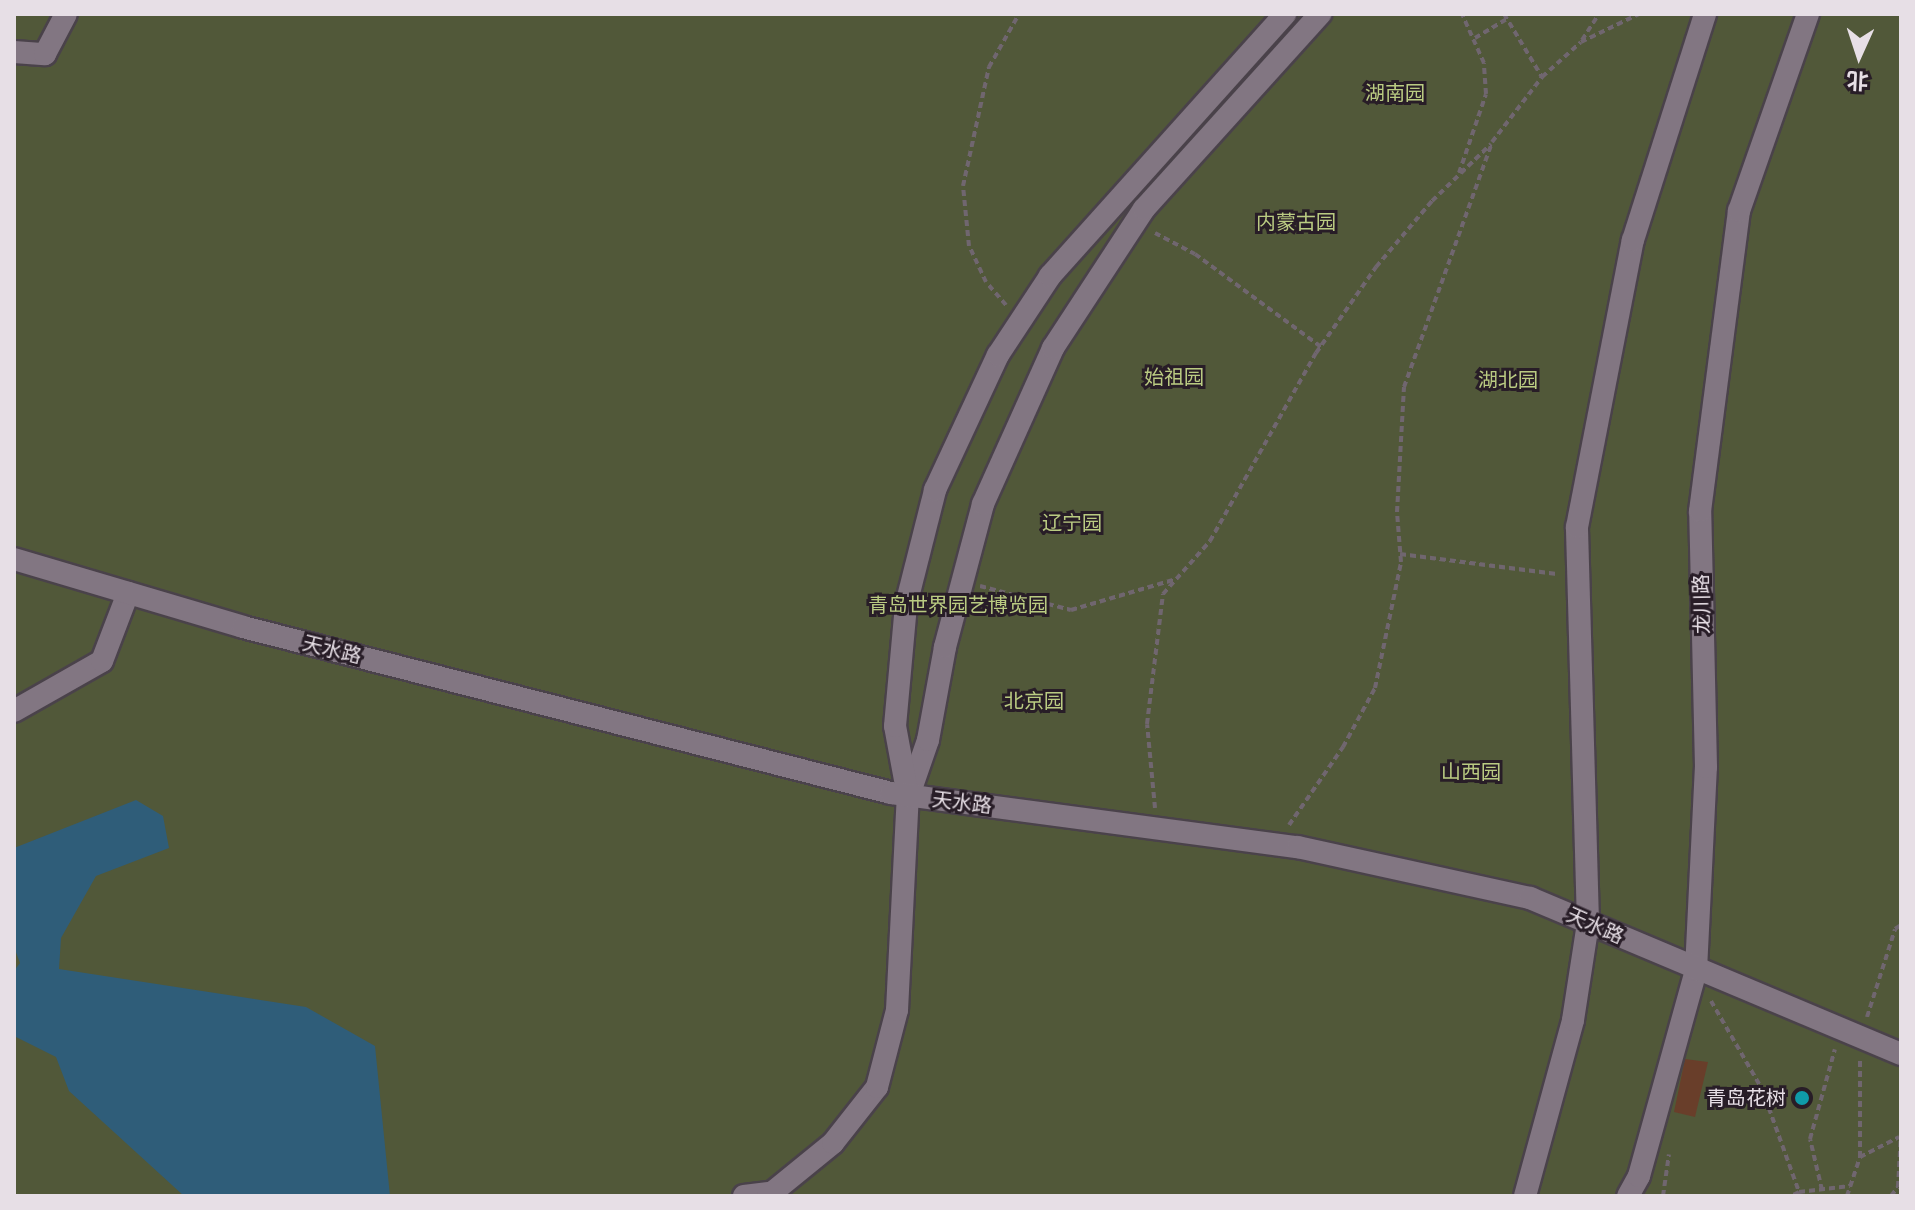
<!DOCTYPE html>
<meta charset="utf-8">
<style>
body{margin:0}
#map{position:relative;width:1915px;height:1210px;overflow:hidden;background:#322731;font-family:Figtree,"Noto Sans SC",sans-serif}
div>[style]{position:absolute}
.green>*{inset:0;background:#515839}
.water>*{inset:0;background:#2f5d79}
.building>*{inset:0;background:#693e2a}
.path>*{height:4px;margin-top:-2px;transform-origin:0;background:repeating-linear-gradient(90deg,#70666f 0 6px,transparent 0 10px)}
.roads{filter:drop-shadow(2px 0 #4a424a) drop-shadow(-2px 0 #4a424a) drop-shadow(0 2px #4a424a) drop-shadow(0 -2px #4a424a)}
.minor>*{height:22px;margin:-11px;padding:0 11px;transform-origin:11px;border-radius:11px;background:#827682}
.tertiary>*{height:22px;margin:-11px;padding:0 11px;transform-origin:11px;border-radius:11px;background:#827682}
.dots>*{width:22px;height:22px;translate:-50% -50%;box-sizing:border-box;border:4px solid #281d27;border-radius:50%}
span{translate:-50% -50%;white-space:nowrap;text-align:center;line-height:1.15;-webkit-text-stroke:6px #281d27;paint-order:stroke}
.park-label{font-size:20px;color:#bacb82}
.street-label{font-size:20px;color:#e7dfe6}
.poi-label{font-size:20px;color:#e7dfe6}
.right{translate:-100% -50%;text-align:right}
.frame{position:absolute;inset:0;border:16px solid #e7dfe6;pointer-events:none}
.north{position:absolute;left:1819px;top:16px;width:80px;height:80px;-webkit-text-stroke:6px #281d27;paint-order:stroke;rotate:183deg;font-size:22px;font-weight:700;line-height:32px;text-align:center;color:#e7dfe6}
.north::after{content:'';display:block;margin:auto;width:28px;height:36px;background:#e7dfe6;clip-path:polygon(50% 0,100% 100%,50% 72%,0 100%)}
</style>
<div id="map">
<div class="green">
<i style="clip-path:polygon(14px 14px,1901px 14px,1901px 1196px,14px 1196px)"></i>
</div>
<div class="water">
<i style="clip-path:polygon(136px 800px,163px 816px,169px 848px,96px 876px,61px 938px,59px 969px,306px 1007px,375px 1046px,390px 1196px,184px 1196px,69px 1091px,56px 1057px,14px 1036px,14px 971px,20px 963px,14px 947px,14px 848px)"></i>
</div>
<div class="building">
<i style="clip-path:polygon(1685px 1059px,1708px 1062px,1695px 1117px,1674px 1112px)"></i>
</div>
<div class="path">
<i style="left:1504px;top:14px;width:74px;rotate:58.9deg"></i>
<i style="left:1475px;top:38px;width:37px;rotate:-31deg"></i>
<i style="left:1582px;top:40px;width:31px;rotate:-57deg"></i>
<i style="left:1459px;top:173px;width:83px;rotate:-71.1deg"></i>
<i style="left:1486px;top:94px;width:31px;rotate:-94deg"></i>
<i style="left:1484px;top:63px;width:54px;rotate:-114.2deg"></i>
<i style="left:1155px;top:233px;width:45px;rotate:27.7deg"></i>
<i style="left:1195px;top:254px;width:157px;rotate:36.4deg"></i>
<i style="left:1006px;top:305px;width:30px;rotate:-131deg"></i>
<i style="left:986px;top:282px;width:40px;rotate:-115deg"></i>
<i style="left:969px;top:246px;width:60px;rotate:-95.7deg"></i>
<i style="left:963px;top:186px;width:122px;rotate:-77.7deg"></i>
<i style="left:989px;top:67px;width:61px;rotate:-60.5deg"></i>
<i style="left:1400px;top:554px;width:158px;rotate:7.3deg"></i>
<i style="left:980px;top:586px;width:94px;rotate:14.8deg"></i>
<i style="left:1071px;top:610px;width:109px;rotate:-16.4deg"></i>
<i style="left:1155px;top:808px;width:84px;rotate:-95.4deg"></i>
<i style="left:1147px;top:724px;width:131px;rotate:-83deg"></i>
<i style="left:1163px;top:594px;width:71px;rotate:-48.4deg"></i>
<i style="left:1210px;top:541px;width:216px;rotate:-60.6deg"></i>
<i style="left:1316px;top:353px;width:105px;rotate:-55.1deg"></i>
<i style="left:1376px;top:267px;width:87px;rotate:-49.7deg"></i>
<i style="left:1432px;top:201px;width:82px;rotate:-44deg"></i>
<i style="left:1289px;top:825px;width:95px;rotate:-55.3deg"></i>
<i style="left:1343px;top:747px;width:67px;rotate:-61.5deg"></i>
<i style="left:1375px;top:688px;width:129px;rotate:-78.3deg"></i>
<i style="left:1401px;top:562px;width:50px;rotate:-94.6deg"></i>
<i style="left:1397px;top:512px;width:125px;rotate:-86.8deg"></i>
<i style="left:1404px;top:387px;width:260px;rotate:-70.2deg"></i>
<i style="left:1492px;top:142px;width:82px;rotate:-52.4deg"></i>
<i style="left:1542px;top:77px;width:52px;rotate:-41.9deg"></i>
<i style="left:1581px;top:42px;width:64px;rotate:-25.8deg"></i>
<i style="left:1711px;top:1001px;width:102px;rotate:59.9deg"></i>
<i style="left:1762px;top:1089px;width:109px;rotate:70.2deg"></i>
<i style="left:1799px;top:1192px;width:9px;rotate:153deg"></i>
<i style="left:1867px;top:1017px;width:92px;rotate:-72.3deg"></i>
<i style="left:1895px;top:929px;width:7px;rotate:-34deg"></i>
<i style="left:1860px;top:1157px;width:44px;rotate:-27.1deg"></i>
<i style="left:1822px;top:1190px;width:52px;rotate:-103.2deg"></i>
<i style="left:1810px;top:1139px;width:93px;rotate:-74.5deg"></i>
<i style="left:1799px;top:1192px;width:51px;rotate:-6.7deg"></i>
<i style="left:1663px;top:1196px;width:42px;rotate:-81.9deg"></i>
<i style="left:1847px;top:1196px;width:41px;rotate:-71.6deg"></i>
<i style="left:1860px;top:1157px;width:97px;rotate:-90deg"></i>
<i style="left:1891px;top:1196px;width:11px;rotate:-52deg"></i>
<i style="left:1898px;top:1187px;width:54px;rotate:-86.8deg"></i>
</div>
<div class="roads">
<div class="minor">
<i style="left:14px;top:52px;width:31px;rotate:4deg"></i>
<i style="left:45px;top:54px;width:45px;rotate:-62.3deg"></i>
<i style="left:14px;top:711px;width:101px;rotate:-29.6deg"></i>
<i style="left:102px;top:661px;width:73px;rotate:-69.1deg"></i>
<i style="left:909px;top:795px;width:58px;rotate:-70.9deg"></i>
<i style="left:928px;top:740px;width:95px;rotate:-79.6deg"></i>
<i style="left:945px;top:647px;width:148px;rotate:-75.1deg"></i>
<i style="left:983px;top:504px;width:171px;rotate:-65.8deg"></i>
<i style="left:1053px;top:348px;width:166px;rotate:-56.8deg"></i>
<i style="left:1144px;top:209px;width:263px;rotate:-47.9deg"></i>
<i style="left:744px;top:1196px;width:33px;rotate:-7deg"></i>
<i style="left:768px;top:1196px;width:84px;rotate:-39.2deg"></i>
<i style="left:833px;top:1143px;width:71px;rotate:-51.8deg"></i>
<i style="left:877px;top:1087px;width:80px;rotate:-75.4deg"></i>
<i style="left:897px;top:1010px;width:214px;rotate:-87.1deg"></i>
<i style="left:908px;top:796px;width:71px;rotate:-100.5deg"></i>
<i style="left:895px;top:726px;width:121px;rotate:-84.8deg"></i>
<i style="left:906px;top:605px;width:119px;rotate:-75.8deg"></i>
<i style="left:935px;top:490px;width:149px;rotate:-65deg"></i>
<i style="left:998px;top:355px;width:95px;rotate:-56.6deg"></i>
<i style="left:1050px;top:276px;width:352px;rotate:-48.1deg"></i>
<i style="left:1525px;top:1196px;width:182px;rotate:-74.7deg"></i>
<i style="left:1573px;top:1020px;width:98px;rotate:-81.2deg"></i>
<i style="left:1588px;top:923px;width:396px;rotate:-91.6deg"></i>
<i style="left:1577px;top:527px;width:292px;rotate:-79deg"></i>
<i style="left:1633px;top:240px;width:237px;rotate:-72.3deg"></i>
<i style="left:1628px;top:1196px;width:23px;rotate:-61deg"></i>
<i style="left:1639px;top:1176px;width:214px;rotate:-74.5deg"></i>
<i style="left:1696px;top:970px;width:203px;rotate:-87.2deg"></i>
<i style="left:1706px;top:767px;width:256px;rotate:-91.3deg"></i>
<i style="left:1700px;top:511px;width:303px;rotate:-82.6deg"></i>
<i style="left:1739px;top:211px;width:209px;rotate:-70.7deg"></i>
</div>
<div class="tertiary">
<i style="left:14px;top:559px;width:239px;rotate:16.5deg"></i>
<i style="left:243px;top:627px;width:669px;rotate:14.37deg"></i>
<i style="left:891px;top:793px;width:411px;rotate:7.6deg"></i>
<i style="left:1298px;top:847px;width:238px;rotate:12.4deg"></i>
<i style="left:1530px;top:898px;width:402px;rotate:22.8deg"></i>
</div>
</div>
<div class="dots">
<i style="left:1802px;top:1098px;background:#0f9aa8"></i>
</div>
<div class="park-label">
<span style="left:1395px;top:93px">湖南园</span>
<span style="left:1296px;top:222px">内蒙古园</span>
<span style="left:1174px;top:377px">始祖园</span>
<span style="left:1508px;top:380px">湖北园</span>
<span style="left:1072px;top:523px">辽宁园</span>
<span style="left:958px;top:605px">青岛世界园艺博览园</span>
<span style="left:1034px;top:701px">北京园</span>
<span style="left:1471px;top:772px">山西园</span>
</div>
<div class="street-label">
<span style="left:1702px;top:604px;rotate:-91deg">龙川路</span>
<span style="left:332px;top:650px;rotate:14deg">天水路</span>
<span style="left:962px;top:803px;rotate:7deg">天水路</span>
<span style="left:1595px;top:926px;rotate:24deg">天水路</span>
</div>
<div class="poi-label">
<span class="right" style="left:1786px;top:1098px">青岛花树</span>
</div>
<div class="frame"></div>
<div class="north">北</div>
</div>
